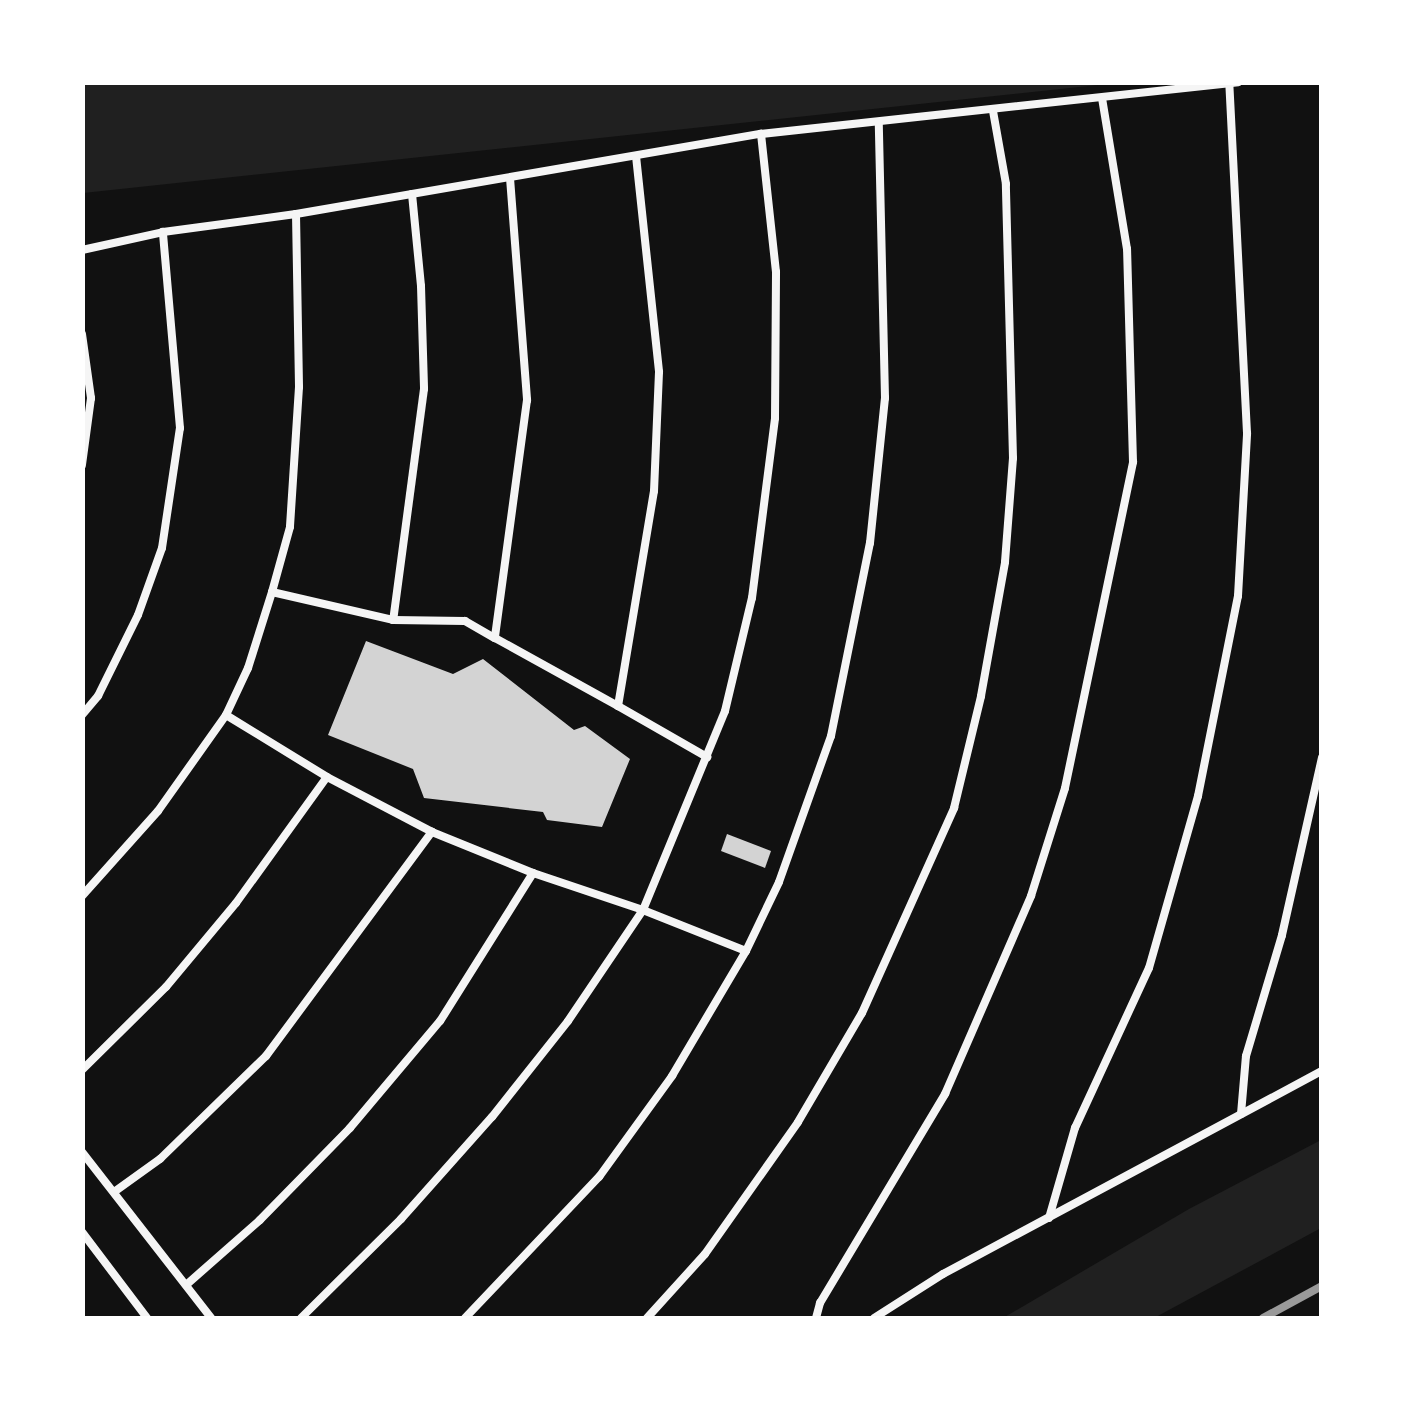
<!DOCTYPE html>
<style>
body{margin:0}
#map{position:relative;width:1404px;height:1401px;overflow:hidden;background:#111;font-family:"Golos Text",sans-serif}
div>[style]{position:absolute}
.green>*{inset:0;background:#202020}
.building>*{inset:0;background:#d3d3d3}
.service>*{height:8px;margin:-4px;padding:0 4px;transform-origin:4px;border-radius:4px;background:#f5f5f5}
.rail>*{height:8px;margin:-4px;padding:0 4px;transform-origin:4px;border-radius:4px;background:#9a9a9a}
span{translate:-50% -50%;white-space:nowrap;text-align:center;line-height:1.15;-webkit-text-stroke:10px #fff;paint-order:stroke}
.frame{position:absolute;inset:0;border:85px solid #fff;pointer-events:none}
</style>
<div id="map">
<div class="green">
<i style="clip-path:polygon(83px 82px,1116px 82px,1116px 83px,83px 193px)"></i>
<i style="clip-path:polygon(1321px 1140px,1321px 1228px,1154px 1318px,1003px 1318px,1189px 1209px)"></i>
</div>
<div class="building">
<i style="clip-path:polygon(366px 641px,453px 674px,483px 659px,574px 730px,585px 726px,630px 759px,602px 827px,547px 820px,543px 812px,424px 798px,413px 769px,328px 735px)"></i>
<i style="clip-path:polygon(727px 834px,771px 851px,765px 868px,721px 851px)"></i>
</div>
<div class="service">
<i style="left:636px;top:156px;width:217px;rotate:83.9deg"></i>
<i style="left:659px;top:372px;width:119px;rotate:92.4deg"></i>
<i style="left:654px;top:491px;width:218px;rotate:99.5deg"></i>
<i style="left:618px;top:706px;width:103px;rotate:29.8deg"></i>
<i style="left:510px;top:178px;width:223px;rotate:85.6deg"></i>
<i style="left:527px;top:400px;width:240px;rotate:97.7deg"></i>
<i style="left:495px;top:638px;width:141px;rotate:28.9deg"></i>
<i style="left:412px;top:194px;width:92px;rotate:84.4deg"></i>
<i style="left:421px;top:286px;width:103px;rotate:88.3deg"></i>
<i style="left:424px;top:389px;width:233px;rotate:97.6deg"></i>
<i style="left:393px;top:620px;width:72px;rotate:0.8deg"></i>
<i style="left:465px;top:621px;width:34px;rotate:30deg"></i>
<i style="left:296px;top:214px;width:173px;rotate:89deg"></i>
<i style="left:299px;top:387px;width:140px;rotate:93.7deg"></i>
<i style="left:290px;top:527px;width:67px;rotate:105.5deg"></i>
<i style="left:272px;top:592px;width:124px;rotate:13deg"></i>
<i style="left:82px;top:250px;width:83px;rotate:-12.5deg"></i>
<i style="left:163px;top:232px;width:134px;rotate:-7.7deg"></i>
<i style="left:296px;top:214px;width:472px;rotate:-9.8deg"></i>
<i style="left:761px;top:134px;width:480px;rotate:-6.2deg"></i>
<i style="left:82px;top:334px;width:65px;rotate:82deg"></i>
<i style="left:91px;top:398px;width:68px;rotate:97.7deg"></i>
<i style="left:272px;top:592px;width:80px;rotate:107.5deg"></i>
<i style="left:248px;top:668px;width:52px;rotate:115.1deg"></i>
<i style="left:226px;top:715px;width:119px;rotate:31.5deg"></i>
<i style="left:82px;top:715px;width:25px;rotate:-50deg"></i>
<i style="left:98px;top:696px;width:90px;rotate:-63.7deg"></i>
<i style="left:138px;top:615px;width:71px;rotate:-70.3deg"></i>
<i style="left:162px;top:548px;width:121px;rotate:-81.5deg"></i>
<i style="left:180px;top:428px;width:197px;rotate:-95deg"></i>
<i style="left:82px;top:896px;width:114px;rotate:-48.2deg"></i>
<i style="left:158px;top:811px;width:118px;rotate:-54.7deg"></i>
<i style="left:746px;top:951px;width:76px;rotate:-64.4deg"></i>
<i style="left:779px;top:882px;width:155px;rotate:-70.4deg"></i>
<i style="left:831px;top:736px;width:197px;rotate:-78.6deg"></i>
<i style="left:870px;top:543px;width:146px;rotate:-84.1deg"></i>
<i style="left:885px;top:398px;width:273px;rotate:-91.3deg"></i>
<i style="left:82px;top:1070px;width:118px;rotate:-44.7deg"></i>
<i style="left:166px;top:987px;width:109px;rotate:-50.2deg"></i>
<i style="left:236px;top:903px;width:155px;rotate:-54.2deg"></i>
<i style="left:327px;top:777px;width:119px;rotate:27.6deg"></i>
<i style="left:1241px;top:1114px;width:58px;rotate:-85.1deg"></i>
<i style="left:1246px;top:1056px;width:126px;rotate:-73.4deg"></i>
<i style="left:1282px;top:935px;width:182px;rotate:-77.3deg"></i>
<i style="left:82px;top:1152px;width:210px;rotate:52.1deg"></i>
<i style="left:114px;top:1192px;width:57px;rotate:-35.7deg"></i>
<i style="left:160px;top:1159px;width:148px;rotate:-44.2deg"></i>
<i style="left:266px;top:1056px;width:279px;rotate:-53.5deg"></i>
<i style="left:432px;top:832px;width:109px;rotate:22.1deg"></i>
<i style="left:533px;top:873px;width:175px;rotate:122.1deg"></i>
<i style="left:440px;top:1021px;width:140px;rotate:130.1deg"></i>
<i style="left:350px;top:1128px;width:129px;rotate:134.4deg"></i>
<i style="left:260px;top:1220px;width:98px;rotate:138.7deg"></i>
<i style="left:1049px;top:1218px;width:94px;rotate:-73.9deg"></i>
<i style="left:1075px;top:1128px;width:176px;rotate:-65.2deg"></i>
<i style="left:1149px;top:968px;width:179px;rotate:-74.1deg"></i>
<i style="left:1198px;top:796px;width:204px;rotate:-78.7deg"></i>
<i style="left:1238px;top:596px;width:163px;rotate:-86.8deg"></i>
<i style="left:1247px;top:433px;width:350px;rotate:-92.9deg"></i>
<i style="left:82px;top:1232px;width:108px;rotate:52.9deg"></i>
<i style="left:301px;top:1318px;width:141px;rotate:-44.7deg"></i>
<i style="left:401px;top:1219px;width:137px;rotate:-48.3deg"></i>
<i style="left:492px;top:1117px;width:122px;rotate:-51.6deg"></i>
<i style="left:568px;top:1021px;width:134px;rotate:-56deg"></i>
<i style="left:643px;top:910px;width:116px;rotate:-161.4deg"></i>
<i style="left:465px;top:1318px;width:195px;rotate:-46.5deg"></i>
<i style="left:599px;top:1177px;width:125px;rotate:-54.1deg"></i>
<i style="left:672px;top:1076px;width:145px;rotate:-59.4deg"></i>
<i style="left:746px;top:951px;width:111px;rotate:-158.3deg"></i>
<i style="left:643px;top:910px;width:215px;rotate:-67.6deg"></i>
<i style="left:725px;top:711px;width:116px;rotate:-76.6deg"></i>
<i style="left:752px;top:598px;width:181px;rotate:-82.7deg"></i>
<i style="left:775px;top:418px;width:146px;rotate:-89.6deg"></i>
<i style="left:776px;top:272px;width:139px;rotate:-96.2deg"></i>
<i style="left:647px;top:1318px;width:86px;rotate:-47.8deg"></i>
<i style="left:705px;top:1254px;width:161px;rotate:-54.8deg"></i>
<i style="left:798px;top:1122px;width:126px;rotate:-59.6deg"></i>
<i style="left:862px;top:1013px;width:225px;rotate:-65.8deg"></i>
<i style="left:954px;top:808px;width:115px;rotate:-76.4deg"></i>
<i style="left:981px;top:696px;width:136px;rotate:-79.8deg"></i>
<i style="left:1005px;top:562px;width:104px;rotate:-85.6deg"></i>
<i style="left:1013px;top:458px;width:274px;rotate:-91.5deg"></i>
<i style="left:1006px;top:184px;width:74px;rotate:-100.1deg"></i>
<i style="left:816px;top:1318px;width:16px;rotate:-75deg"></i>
<i style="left:820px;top:1303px;width:244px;rotate:-59.1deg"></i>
<i style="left:945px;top:1094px;width:216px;rotate:-66.5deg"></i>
<i style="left:1031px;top:896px;width:113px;rotate:-72.5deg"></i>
<i style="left:1065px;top:788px;width:333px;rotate:-78.2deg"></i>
<i style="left:1133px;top:462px;width:213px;rotate:-91.6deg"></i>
<i style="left:1127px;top:249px;width:153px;rotate:-99.4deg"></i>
<i style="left:874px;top:1318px;width:82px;rotate:-32.5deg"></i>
<i style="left:943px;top:1274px;width:430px;rotate:-28.2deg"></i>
</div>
<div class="rail">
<i style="left:1263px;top:1318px;width:67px;rotate:-28.5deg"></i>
</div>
<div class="frame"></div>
</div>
